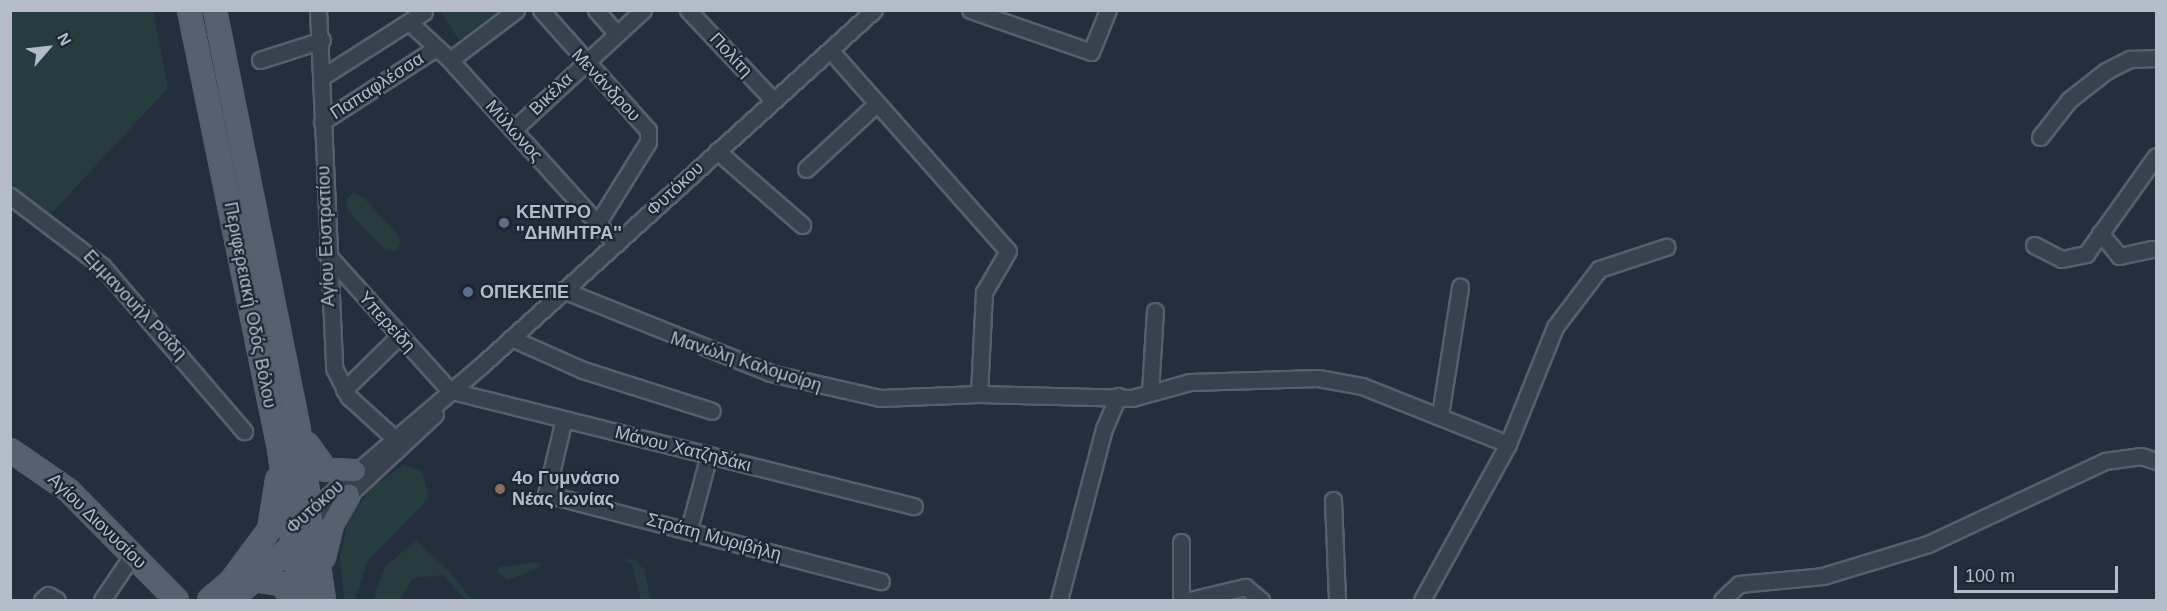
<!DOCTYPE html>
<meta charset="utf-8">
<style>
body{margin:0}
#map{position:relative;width:2167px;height:611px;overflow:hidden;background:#242f3e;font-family:Helvetica,sans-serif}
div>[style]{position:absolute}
.green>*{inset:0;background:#263c3f}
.roads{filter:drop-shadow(2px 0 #565f6c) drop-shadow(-2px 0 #565f6c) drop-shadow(0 2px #565f6c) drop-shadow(0 -2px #565f6c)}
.minor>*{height:15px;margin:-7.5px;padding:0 7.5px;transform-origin:7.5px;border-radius:7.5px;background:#38414e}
.major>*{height:20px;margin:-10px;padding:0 10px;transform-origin:10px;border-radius:10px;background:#56606e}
.dots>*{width:16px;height:16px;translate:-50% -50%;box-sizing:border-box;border:3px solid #1d2633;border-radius:50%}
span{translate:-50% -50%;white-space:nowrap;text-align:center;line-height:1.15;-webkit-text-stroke:4.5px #1d2633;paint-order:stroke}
.street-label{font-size:18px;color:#b4bcc9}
.poi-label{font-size:18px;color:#b4bcc9;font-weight:700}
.left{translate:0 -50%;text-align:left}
.frame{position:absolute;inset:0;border:12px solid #b4bcc9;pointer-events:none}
.north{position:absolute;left:18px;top:18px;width:60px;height:60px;-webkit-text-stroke:4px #1d2633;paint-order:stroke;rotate:62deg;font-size:16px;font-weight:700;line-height:24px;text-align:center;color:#b4bcc9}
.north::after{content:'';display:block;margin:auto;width:21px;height:27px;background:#b4bcc9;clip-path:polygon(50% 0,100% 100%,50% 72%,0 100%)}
.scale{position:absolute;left:1954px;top:566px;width:164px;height:27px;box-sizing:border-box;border:3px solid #b4bcc9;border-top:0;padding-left:8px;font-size:18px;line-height:21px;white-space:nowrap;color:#b4bcc9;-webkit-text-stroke:4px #1d2633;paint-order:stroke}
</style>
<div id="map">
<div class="green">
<i style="clip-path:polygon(10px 11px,153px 11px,168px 88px,47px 218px,11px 194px)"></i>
<i style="clip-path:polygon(440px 11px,498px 11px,459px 40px)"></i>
<i style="clip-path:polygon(352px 193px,363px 197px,396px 232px,401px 243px,396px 251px,385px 250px,348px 211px,346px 200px)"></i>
<i style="clip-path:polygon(404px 465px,422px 471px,429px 498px,368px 560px,355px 600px,344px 600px,340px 557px,348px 520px,371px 488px)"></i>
<i style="clip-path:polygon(416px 540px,450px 572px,472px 600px,465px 600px,443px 575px,413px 578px,400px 600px,373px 600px,384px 568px)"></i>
<i style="clip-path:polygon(633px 559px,644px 569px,651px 600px,641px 600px,632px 564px,621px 560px)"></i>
<i style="clip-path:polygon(541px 562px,540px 568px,507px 580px,497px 572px,500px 567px)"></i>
</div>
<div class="roads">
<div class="minor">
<i style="left:318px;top:10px;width:358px;rotate:87.4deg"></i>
<i style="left:334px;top:368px;width:33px;rotate:63deg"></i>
<i style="left:349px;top:397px;width:59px;rotate:42.3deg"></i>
<i style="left:541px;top:10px;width:161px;rotate:48.3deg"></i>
<i style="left:648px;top:130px;width:12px;rotate:90deg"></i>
<i style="left:648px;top:142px;width:97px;rotate:121.9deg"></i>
<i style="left:596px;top:10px;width:32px;rotate:49deg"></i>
<i style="left:688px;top:10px;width:124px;rotate:46.6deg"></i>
<i style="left:970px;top:10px;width:128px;rotate:19.1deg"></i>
<i style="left:1091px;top:52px;width:45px;rotate:-68deg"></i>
<i style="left:409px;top:22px;width:56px;rotate:42.8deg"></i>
<i style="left:450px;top:60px;width:248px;rotate:47.9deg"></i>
<i style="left:830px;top:50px;width:268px;rotate:48.5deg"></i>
<i style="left:1008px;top:251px;width:48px;rotate:120.3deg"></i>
<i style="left:984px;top:292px;width:102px;rotate:92.8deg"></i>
<i style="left:260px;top:60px;width:65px;rotate:-17.9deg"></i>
<i style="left:450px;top:60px;width:83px;rotate:-37.1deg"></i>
<i style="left:322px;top:77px;width:121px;rotate:-32.5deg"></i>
<i style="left:322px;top:122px;width:132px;rotate:-33deg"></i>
<i style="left:513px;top:130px;width:177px;rotate:-42.7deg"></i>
<i style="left:2040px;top:137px;width:47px;rotate:-51.9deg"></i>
<i style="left:2069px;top:100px;width:47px;rotate:-38.1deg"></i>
<i style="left:2106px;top:71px;width:27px;rotate:-27deg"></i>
<i style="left:2130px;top:59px;width:26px;rotate:-2deg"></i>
<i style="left:717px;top:151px;width:113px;rotate:41deg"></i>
<i style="left:806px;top:169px;width:94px;rotate:-42.8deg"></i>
<i style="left:10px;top:196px;width:116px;rotate:37.3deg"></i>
<i style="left:102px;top:266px;width:218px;rotate:49.3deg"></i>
<i style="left:2100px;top:233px;width:30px;rotate:50deg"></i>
<i style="left:2119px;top:256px;width:34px;rotate:-12deg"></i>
<i style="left:2034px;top:245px;width:31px;rotate:27deg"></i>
<i style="left:2062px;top:259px;width:25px;rotate:-12deg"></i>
<i style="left:2086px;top:254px;width:120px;rotate:-54.5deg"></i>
<i style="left:325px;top:252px;width:188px;rotate:48deg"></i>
<i style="left:563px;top:290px;width:223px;rotate:21.8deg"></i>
<i style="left:770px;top:373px;width:113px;rotate:12.8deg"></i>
<i style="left:880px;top:398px;width:99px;rotate:-2.3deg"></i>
<i style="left:979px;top:394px;width:153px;rotate:1.5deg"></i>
<i style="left:1132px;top:398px;width:60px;rotate:-15.4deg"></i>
<i style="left:1190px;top:382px;width:128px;rotate:-1.8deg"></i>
<i style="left:1318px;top:378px;width:45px;rotate:10.3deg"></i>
<i style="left:1362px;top:386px;width:157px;rotate:21.7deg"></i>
<i style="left:511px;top:338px;width:79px;rotate:24deg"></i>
<i style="left:583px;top:370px;width:135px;rotate:17.6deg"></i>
<i style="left:344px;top:390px;width:77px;rotate:-44.5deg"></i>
<i style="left:452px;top:391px;width:476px;rotate:14deg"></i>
<i style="left:1150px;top:392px;width:81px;rotate:-86.5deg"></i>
<i style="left:1440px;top:415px;width:130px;rotate:-81.1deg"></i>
<i style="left:564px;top:419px;width:77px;rotate:103.5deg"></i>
<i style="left:546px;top:494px;width:346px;rotate:14.6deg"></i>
<i style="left:1333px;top:500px;width:100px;rotate:87.7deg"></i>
<i style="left:312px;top:510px;width:226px;rotate:-40.5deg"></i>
<i style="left:484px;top:363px;width:526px;rotate:-42.15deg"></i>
<i style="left:315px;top:526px;width:164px;rotate:-43deg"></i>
<i style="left:689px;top:529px;width:77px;rotate:-74.9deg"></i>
<i style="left:1181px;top:542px;width:58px;rotate:90deg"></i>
<i style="left:42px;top:600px;width:8px;rotate:-40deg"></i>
<i style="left:48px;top:595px;width:10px;rotate:29deg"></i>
<i style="left:102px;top:600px;width:55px;rotate:-56deg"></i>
<i style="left:1059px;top:600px;width:177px;rotate:-75.3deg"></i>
<i style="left:1104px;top:429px;width:36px;rotate:-67deg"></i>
<i style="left:1190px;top:600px;width:57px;rotate:-13.3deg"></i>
<i style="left:1245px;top:587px;width:21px;rotate:39deg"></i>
<i style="left:1422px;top:600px;width:178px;rotate:-61.1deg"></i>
<i style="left:1508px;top:444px;width:126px;rotate:-68.1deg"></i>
<i style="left:1555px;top:327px;width:73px;rotate:-52.8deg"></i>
<i style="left:1599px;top:269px;width:71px;rotate:-18.2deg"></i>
<i style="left:1722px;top:600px;width:23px;rotate:-43deg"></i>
<i style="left:1739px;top:584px;width:84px;rotate:-5.4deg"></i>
<i style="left:1823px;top:576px;width:110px;rotate:-16.9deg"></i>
<i style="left:1928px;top:544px;width:195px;rotate:-25.1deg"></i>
<i style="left:2105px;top:461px;width:36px;rotate:-8deg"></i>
<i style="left:2141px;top:456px;width:16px;rotate:18deg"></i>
</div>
<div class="major">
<i style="left:189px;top:10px;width:441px;rotate:78.4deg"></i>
<i style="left:278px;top:442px;width:160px;rotate:81.7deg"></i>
<i style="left:215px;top:10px;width:422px;rotate:78.7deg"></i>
<i style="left:298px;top:424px;width:178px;rotate:81.6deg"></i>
<i style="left:307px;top:444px;width:32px;rotate:54deg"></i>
<i style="left:326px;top:470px;width:29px;rotate:2deg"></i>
<i style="left:10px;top:450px;width:70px;rotate:34.6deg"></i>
<i style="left:68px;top:490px;width:155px;rotate:45.3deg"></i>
<i style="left:324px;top:557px;width:34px;rotate:-76deg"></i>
<i style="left:332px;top:524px;width:34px;rotate:-60deg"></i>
<i style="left:232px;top:580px;width:62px;rotate:-53.5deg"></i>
<i style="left:269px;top:530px;width:51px;rotate:-80.9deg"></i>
<i style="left:255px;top:580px;width:26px;rotate:9deg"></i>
<i style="left:281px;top:584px;width:21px;rotate:51deg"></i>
<i style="left:209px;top:600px;width:42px;rotate:-40.2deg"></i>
<i style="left:231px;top:600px;width:94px;rotate:-41.5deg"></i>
</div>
</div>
<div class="dots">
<i style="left:504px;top:223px;background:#5c6f8a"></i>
<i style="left:468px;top:292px;background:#5c6f8a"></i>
<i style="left:500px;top:489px;background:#8d6e63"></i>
</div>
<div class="street-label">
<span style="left:731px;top:55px;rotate:47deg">Πολίτη</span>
<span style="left:606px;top:85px;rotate:47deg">Μενάνδρου</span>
<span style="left:377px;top:86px;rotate:-33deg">Παπαφλέσσα</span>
<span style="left:551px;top:94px;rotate:-44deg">Βικέλα</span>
<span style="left:514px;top:131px;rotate:48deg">Μύλωνος</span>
<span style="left:675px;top:189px;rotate:-43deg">Φυτόκου</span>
<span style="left:326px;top:236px;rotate:-92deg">Αγίου Ευστρατίου</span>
<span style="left:135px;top:305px;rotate:47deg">Εμμανουήλ Ροΐδη</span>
<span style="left:250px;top:305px;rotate:79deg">Περιφερειακή Οδός Βόλου</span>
<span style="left:387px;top:322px;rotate:48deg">Υπερείδη</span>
<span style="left:746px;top:362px;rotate:18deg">Μανώλη Καλομοίρη</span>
<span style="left:683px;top:449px;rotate:14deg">Μάνου Χατζηδάκι</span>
<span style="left:315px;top:507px;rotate:-42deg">Φυτόκου</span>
<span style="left:97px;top:521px;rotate:44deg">Αγίου Διονυσίου</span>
<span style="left:714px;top:537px;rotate:15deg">Στράτη Μυριβήλη</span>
</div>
<div class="poi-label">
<span class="left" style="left:516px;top:223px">ΚΕΝΤΡΟ<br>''ΔΗΜΗΤΡΑ''</span>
<span class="left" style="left:480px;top:292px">ΟΠΕΚΕΠΕ</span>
<span class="left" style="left:512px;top:489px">4ο Γυμνάσιο<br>Νέας Ιωνίας</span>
</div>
<div class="frame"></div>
<div class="north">N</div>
<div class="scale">100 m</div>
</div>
